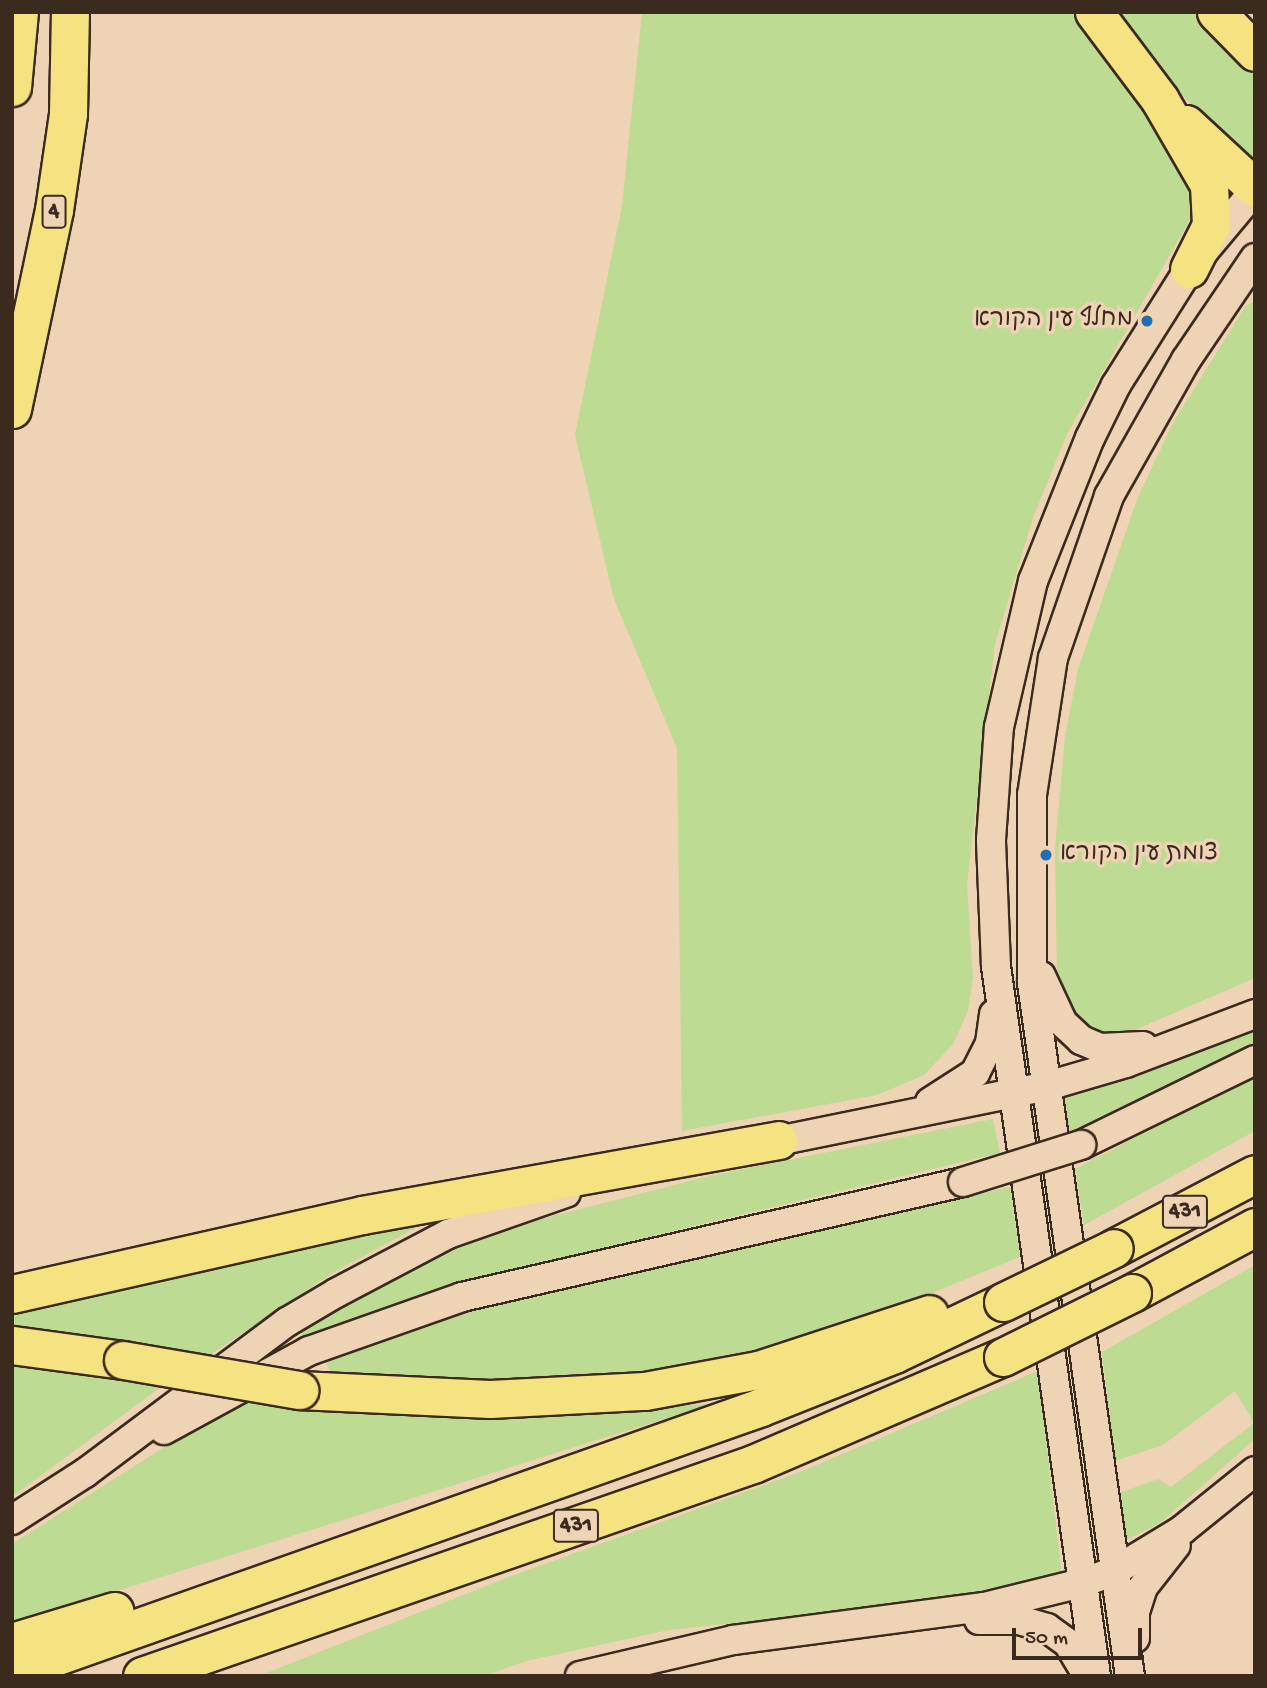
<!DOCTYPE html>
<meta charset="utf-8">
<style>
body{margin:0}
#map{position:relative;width:1267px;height:1688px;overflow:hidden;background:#eed3b5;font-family:"Gochi Hand","Playpen Sans Hebrew",sans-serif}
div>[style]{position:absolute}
.green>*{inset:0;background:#bddb93}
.roads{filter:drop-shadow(2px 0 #3b2a1e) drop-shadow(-2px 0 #3b2a1e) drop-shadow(0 2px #3b2a1e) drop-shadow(0 -2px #3b2a1e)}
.secondary>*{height:28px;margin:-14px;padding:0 14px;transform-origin:14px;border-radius:14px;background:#eed3b5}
.highway>*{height:37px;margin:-18.5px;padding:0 18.5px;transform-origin:18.5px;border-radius:18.5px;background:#f5e381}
.bridges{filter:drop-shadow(2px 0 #3b2a1e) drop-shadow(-2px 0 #3b2a1e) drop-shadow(0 2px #3b2a1e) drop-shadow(0 -2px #3b2a1e)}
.secondary-bridge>*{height:28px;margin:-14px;padding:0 14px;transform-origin:14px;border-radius:14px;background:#eed3b5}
.highway-bridge>*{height:37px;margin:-18.5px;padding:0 18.5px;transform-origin:18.5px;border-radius:18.5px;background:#f5e381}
.dots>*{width:19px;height:19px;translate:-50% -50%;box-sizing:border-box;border:4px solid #eed3b5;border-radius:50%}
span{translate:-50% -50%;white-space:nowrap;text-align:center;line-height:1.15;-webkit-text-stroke:7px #eed3b5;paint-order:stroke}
.shield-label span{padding:2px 5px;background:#eed3b5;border:2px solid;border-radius:5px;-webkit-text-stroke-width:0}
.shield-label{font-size:23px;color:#3b2a1e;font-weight:700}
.poi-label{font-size:24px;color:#3b2a1e}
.right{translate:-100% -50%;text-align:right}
.left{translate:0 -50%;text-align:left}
.frame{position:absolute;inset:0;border:14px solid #3b2a1e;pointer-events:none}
.scale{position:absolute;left:1012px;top:1628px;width:130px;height:32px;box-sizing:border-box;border:4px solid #3b2a1e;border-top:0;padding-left:9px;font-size:21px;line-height:24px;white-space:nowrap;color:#3b2a1e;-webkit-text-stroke:5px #eed3b5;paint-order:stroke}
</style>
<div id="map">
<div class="green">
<i style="clip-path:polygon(642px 12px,1077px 12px,1194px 182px,1195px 211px,1067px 434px,1033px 518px,995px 644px,967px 885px,973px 978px,968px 1011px,953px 1044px,924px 1075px,877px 1095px,682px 1131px,677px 748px,614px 599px,575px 435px,622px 206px)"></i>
<i style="clip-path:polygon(1116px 12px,1193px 12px,1255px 76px,1255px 166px,1172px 86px)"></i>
<i style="clip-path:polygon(1255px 300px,1255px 978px,1128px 1033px,1099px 1036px,1078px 1022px,1057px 980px,1055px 848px,1065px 737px,1078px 669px,1138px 497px,1174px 421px,1245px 307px)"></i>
<i style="clip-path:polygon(1255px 1028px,1255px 1043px,1066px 1134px,1061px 1093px,1192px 1055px)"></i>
<i style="clip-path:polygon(1255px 1076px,1255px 1131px,1084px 1225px,1075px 1169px)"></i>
<i style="clip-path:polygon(993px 1119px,1000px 1153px,464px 1281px,306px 1342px,298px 1326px,428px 1257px,522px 1224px,709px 1176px)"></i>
<i style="clip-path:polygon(1010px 1187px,1020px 1257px,912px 1301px,757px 1354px,668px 1371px,560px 1382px,335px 1381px,325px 1360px,471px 1310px)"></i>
<i style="clip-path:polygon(475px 1202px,421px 1225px,334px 1272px,207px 1357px,12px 1328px,12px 1308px)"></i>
<i style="clip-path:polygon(1255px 1265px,1255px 1439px,1160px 1523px,1126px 1540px,1119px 1493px,1158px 1479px,1171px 1487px,1254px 1423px,1235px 1391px,1163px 1445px,1115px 1461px,1102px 1352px)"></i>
<i style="clip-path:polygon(12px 1357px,166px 1383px,12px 1497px)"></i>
<i style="clip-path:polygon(1038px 1371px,1062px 1576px,899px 1605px,669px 1630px,526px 1661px,484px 1676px,259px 1676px,506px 1578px,800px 1472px)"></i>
<i style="clip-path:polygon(240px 1399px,446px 1416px,712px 1404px,12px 1624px,12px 1544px)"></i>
</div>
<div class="roads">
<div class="secondary">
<i style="left:1041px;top:976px;width:52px;rotate:64.9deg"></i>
<i style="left:1063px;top:1023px;width:25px;rotate:43deg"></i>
<i style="left:1081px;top:1040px;width:21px;rotate:23deg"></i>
<i style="left:1100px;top:1048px;width:43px;rotate:-2.7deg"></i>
<i style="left:930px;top:1102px;width:54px;rotate:-32.8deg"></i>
<i style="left:975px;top:1073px;width:34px;rotate:-63deg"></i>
<i style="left:990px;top:1043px;width:29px;rotate:-82deg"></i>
<i style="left:758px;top:1145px;width:292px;rotate:-11.5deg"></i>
<i style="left:1044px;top:1087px;width:85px;rotate:-16.3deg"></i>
<i style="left:1126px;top:1063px;width:138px;rotate:-20.8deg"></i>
<i style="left:1081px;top:1145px;width:194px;rotate:-26deg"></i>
<i style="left:164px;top:1430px;width:165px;rotate:-28.6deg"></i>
<i style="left:309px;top:1351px;width:162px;rotate:-19.4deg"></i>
<i style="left:462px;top:1297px;width:514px;rotate:-12.93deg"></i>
<i style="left:12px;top:1520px;width:87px;rotate:-32.8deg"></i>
<i style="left:85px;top:1473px;width:252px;rotate:-36.8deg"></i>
<i style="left:287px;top:1322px;width:57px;rotate:-30.6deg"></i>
<i style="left:336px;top:1293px;width:127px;rotate:-27.8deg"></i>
<i style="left:448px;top:1234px;width:125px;rotate:-19.2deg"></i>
<i style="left:979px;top:1620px;width:40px"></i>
<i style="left:1019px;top:1620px;width:29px;rotate:16deg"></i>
<i style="left:1047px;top:1628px;width:26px;rotate:36deg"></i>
<i style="left:1068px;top:1643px;width:39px;rotate:59deg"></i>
<i style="left:1135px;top:1638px;width:26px;rotate:-90deg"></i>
<i style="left:1135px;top:1612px;width:26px;rotate:-72deg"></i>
<i style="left:1143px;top:1587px;width:53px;rotate:-51.8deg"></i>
<i style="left:580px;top:1676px;width:157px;rotate:-13.2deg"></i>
<i style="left:733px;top:1640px;width:253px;rotate:-7.5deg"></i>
<i style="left:984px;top:1607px;width:101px;rotate:-13.8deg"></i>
<i style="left:1082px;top:1583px;width:33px;rotate:-20deg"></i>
<i style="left:1113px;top:1572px;width:81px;rotate:-31.3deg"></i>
<i style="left:1182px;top:1530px;width:94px;rotate:-38.9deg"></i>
<i style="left:1096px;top:1676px;width:717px;rotate:-98.02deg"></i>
<i style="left:996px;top:966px;width:126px;rotate:-92.3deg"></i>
<i style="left:991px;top:840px;width:113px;rotate:-86deg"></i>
<i style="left:999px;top:727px;width:150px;rotate:-76.9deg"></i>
<i style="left:1033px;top:581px;width:154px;rotate:-68.3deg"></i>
<i style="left:1090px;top:438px;width:59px;rotate:-63.9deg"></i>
<i style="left:1116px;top:385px;width:137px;rotate:-57.8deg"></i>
<i style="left:1189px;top:269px;width:103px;rotate:-50.1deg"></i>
<i style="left:1130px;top:1676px;width:700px;rotate:-98.05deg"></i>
<i style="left:1032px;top:983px;width:188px;rotate:-90deg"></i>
<i style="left:1032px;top:795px;width:139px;rotate:-81.3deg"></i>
<i style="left:1053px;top:658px;width:171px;rotate:-70.9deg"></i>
<i style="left:1109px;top:496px;width:156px;rotate:-60.5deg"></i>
<i style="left:1186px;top:360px;width:123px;rotate:-55.9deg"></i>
</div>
<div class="highway">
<i style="left:1094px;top:12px;width:110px;rotate:53.1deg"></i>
<i style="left:1160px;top:100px;width:98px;rotate:60deg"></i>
<i style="left:1209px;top:185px;width:40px;rotate:87.1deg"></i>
<i style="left:1211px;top:225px;width:49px;rotate:116.6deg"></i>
<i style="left:1216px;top:12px;width:56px;rotate:45.7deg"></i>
<i style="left:12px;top:87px;width:75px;rotate:-84.7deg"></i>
<i style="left:1186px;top:124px;width:94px;rotate:42.8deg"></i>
<i style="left:12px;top:409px;width:203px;rotate:-78.1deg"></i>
<i style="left:54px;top:210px;width:97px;rotate:-81.7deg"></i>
<i style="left:68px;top:114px;width:102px;rotate:-88.9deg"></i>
<i style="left:1114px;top:1248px;width:159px;rotate:-27.7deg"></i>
<i style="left:1132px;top:1293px;width:140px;rotate:-28.2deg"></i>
<i style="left:12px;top:1294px;width:359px;rotate:-12.7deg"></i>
<i style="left:362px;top:1215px;width:423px;rotate:-10.2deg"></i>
<i style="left:12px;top:1345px;width:112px;rotate:7.7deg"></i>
<i style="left:299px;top:1390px;width:191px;rotate:2.7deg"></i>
<i style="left:490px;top:1399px;width:155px;rotate:-3deg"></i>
<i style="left:645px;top:1391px;width:115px;rotate:-10.5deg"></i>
<i style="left:758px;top:1370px;width:180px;rotate:-18.1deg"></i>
<i style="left:12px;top:1642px;width:107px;rotate:-16.9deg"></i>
<i style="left:12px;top:1672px;width:794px;rotate:-19.48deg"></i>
<i style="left:761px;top:1407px;width:143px;rotate:-21.7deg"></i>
<i style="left:894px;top:1354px;width:121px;rotate:-25.5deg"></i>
<i style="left:142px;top:1676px;width:647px;rotate:-19.14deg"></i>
<i style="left:753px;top:1464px;width:272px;rotate:-23.2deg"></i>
</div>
</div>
<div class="bridges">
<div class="secondary-bridge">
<i style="left:963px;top:1182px;width:124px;rotate:-17.4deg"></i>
</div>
<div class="highway-bridge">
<i style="left:1003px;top:1302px;width:123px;rotate:-25.9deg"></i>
<i style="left:1003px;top:1357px;width:144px;rotate:-26.4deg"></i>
<i style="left:123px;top:1360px;width:179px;rotate:9.7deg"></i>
</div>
</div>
<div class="dots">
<i style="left:1147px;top:321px;background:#1f6fb2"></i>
<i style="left:1046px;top:855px;background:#1f6fb2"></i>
</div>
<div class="shield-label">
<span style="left:54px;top:212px">4</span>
<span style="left:1185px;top:1212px">431</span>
<span style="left:576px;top:1526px">431</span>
</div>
<div class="poi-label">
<span class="right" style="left:1133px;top:321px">מחלף עין הקורא</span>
<span class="left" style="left:1060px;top:855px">צומת עין הקורא</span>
</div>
<div class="frame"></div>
<div class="scale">50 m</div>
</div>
